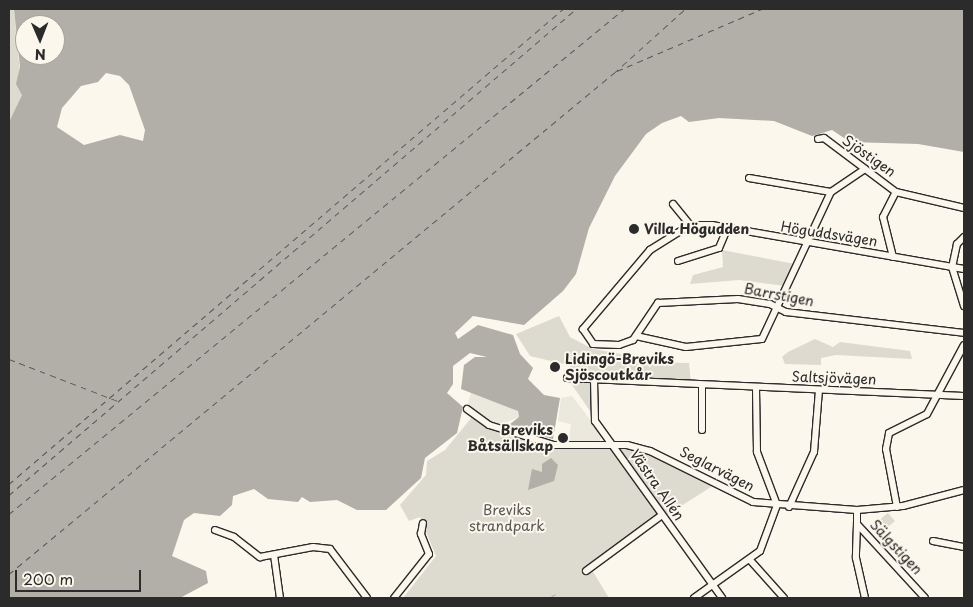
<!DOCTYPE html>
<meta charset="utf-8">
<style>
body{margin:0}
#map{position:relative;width:973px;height:607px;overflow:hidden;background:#fbf7ec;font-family:"Playpen Sans",sans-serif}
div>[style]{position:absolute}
.built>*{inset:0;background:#ebe8de}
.green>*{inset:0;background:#dddad0}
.water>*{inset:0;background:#b1afa7}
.stream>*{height:1px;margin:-0.5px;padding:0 0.5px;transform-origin:0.5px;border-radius:0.5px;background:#b1afa7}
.ferry>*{height:1px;margin-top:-0.5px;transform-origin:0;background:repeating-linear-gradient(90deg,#5a5956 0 6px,transparent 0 11px)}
.roads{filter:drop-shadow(1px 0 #2b2b2b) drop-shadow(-1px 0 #2b2b2b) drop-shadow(0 1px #2b2b2b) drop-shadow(0 -1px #2b2b2b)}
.minor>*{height:6px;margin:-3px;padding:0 3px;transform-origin:3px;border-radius:3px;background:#fbf7ec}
.dots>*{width:14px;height:14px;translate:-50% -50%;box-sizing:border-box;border:2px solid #fbf7ec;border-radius:50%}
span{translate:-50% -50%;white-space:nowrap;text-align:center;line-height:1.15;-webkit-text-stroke:4px #fbf7ec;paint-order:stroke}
.street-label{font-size:14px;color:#2b2b2b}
.poi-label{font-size:14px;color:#2b2b2b;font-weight:700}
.left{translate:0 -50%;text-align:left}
.right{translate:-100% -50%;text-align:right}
.park-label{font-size:14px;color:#585754}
.frame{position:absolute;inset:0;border:10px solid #2b2b2b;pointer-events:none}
.north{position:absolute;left:15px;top:15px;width:50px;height:50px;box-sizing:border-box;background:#fbf7ec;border:1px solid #a8a59f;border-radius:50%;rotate:179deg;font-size:14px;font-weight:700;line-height:20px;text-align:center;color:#2b2b2b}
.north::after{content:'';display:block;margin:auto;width:18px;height:22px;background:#2b2b2b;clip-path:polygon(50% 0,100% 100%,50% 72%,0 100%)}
.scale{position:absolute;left:15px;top:570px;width:126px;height:22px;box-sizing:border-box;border:2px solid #2b2b2b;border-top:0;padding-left:6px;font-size:15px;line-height:18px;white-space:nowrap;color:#2b2b2b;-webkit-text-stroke:4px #fbf7ec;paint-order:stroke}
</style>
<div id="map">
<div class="built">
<i style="clip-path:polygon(471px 393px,517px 410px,519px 417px,507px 422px,504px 429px,489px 423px,467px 406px)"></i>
<i style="clip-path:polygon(572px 396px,602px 435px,598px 445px,568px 444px,571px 424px,558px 421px,561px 398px)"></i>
</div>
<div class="green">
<i style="clip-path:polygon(9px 9px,14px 9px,22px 95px,9px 122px)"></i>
<i style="clip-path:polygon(722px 250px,795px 264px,785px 286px,739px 280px,690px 284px,693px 275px,723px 267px)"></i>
<i style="clip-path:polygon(559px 316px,570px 337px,593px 349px,621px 354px,623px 362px,689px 363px,691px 383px,596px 378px,596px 373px,577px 372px,568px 365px,530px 356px,516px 334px)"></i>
<i style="clip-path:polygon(815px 339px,833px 347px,840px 342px,910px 351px,912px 359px,836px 355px,821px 358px,821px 365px,785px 364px,782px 357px,788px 352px)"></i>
<i style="clip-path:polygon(588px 380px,592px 385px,590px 411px,570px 382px)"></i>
<i style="clip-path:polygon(472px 417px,496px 431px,549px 446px,625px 446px,646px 452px,714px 485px,589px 565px,609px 598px,403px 598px,436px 556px,420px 517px,409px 521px,400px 505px,426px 475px,427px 461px,445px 450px)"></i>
<i style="clip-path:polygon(888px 513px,895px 521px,878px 535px,871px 526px)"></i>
</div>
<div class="water">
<i style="clip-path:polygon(evenodd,14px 9px,964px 9px,964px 152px,918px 144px,850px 142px,832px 130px,812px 136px,774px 121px,719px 118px,689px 122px,681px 116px,662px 123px,646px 134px,615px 176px,589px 228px,576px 274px,563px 291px,524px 325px,473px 316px,455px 333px,458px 339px,478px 325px,513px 335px,520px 354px,533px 368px,528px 379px,544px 395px,560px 398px,553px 439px,505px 428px,519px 417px,518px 411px,461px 389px,464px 365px,475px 357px,487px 357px,470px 353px,453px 366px,453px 384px,447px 393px,463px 407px,457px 433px,425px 458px,421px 478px,386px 510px,357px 510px,337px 500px,310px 502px,302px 497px,298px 502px,268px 499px,254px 489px,233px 496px,232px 505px,220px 516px,194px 513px,184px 520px,172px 556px,206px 571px,208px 583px,180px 598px,9px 598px,9px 122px,22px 95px,16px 84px,20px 67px,14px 9px,25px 25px,55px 25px,55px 55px,25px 55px,25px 25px,14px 9px,106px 73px,120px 76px,129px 85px,145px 130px,143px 141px,120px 135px,84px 145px,57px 127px,62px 108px,81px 86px,98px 82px,106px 73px)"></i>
<i style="clip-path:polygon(551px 458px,558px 465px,554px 481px,528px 490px,532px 469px,542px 472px,542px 464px)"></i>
</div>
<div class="stream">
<i style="left:549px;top:598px;width:7px;rotate:-34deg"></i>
</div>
<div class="ferry">
<i style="left:617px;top:71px;width:158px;rotate:-23.2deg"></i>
<i style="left:9px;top:359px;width:117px;rotate:21.1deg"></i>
<i style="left:9px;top:484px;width:730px;rotate:-40.61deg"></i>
<i style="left:9px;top:495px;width:747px;rotate:-40.6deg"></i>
<i style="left:9px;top:514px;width:796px;rotate:-39.39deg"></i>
<i style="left:9px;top:574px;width:786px;rotate:-39.63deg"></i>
<i style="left:614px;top:73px;width:96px;rotate:-42deg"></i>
</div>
<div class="roads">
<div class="minor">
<i style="left:818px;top:139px;width:6px;rotate:-9deg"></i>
<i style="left:824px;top:138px;width:90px;rotate:36.9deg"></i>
<i style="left:896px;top:192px;width:70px;rotate:13.2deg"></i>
<i style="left:749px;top:178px;width:83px;rotate:9.7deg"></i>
<i style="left:673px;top:204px;width:27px;rotate:51deg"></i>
<i style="left:964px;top:237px;width:10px;rotate:135deg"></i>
<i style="left:957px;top:244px;width:24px;rotate:102deg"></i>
<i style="left:952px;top:267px;width:41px;rotate:72.9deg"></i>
<i style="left:893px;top:257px;width:41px;rotate:-104deg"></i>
<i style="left:883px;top:217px;width:28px;rotate:-63deg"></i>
<i style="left:678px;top:261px;width:43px;rotate:-17.6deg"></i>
<i style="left:719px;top:248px;width:21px;rotate:-67deg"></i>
<i style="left:964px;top:269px;width:256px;rotate:-170.1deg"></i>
<i style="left:712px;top:225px;width:22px;rotate:180deg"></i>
<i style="left:690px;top:225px;width:47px;rotate:148deg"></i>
<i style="left:650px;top:250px;width:104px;rotate:130.3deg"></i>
<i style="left:583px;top:329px;width:18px;rotate:56deg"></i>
<i style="left:593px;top:344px;width:26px;rotate:2deg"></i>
<i style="left:619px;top:345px;width:15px;rotate:-20deg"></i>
<i style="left:633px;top:340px;width:45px;rotate:-56deg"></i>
<i style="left:658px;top:303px;width:80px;rotate:-2.9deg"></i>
<i style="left:738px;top:299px;width:32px;rotate:9deg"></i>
<i style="left:770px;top:304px;width:18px;rotate:27deg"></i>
<i style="left:786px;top:312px;width:179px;rotate:6.7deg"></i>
<i style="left:636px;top:336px;width:51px;rotate:12.4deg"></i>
<i style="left:686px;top:347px;width:76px;rotate:-6deg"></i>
<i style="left:762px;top:339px;width:162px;rotate:-64.9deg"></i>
<i style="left:831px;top:192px;width:41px;rotate:-34.1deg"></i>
<i style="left:567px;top:378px;width:397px;rotate:2.6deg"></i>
<i style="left:594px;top:380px;width:41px;rotate:88.6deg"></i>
<i style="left:595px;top:421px;width:218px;rotate:54.3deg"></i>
<i style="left:702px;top:385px;width:45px;rotate:90deg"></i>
<i style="left:467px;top:409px;width:27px;rotate:36deg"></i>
<i style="left:489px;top:425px;width:68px;rotate:17.1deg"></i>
<i style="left:554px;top:445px;width:73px"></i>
<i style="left:627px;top:445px;width:24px;rotate:15deg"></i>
<i style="left:650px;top:451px;width:115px;rotate:26.3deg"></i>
<i style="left:753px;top:502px;width:104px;rotate:4.4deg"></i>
<i style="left:857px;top:510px;width:46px;rotate:-5deg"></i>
<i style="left:903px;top:506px;width:63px;rotate:-14.7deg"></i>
<i style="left:789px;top:507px;width:60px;rotate:-65.6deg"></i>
<i style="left:814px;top:452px;width:62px;rotate:-85.4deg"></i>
<i style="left:897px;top:507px;width:59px;rotate:-100.7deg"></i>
<i style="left:886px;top:449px;width:16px;rotate:-79deg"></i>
<i style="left:889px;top:433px;width:42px;rotate:-26.6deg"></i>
<i style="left:927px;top:414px;width:78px;rotate:-61.8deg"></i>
<i style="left:857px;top:510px;width:14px;rotate:90deg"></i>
<i style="left:857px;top:524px;width:100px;rotate:47.4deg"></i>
<i style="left:857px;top:524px;width:34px;rotate:92deg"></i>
<i style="left:856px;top:558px;width:41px;rotate:77.3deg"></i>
<i style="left:215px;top:530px;width:20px;rotate:20deg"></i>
<i style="left:234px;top:537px;width:33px;rotate:38deg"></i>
<i style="left:260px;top:557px;width:54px;rotate:-10.7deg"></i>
<i style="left:313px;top:547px;width:17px;rotate:7deg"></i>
<i style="left:330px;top:549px;width:61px;rotate:52.9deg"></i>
<i style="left:933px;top:541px;width:32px;rotate:11deg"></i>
<i style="left:274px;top:555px;width:43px;rotate:82.1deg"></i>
<i style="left:750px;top:560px;width:51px;rotate:48.2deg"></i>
<i style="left:586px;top:571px;width:94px;rotate:-36.4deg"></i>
<i style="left:394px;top:598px;width:56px;rotate:-51.5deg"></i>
<i style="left:429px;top:554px;width:22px;rotate:-112deg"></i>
<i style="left:421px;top:534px;width:11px;rotate:-80deg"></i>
<i style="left:694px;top:598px;width:81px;rotate:-35.5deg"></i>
<i style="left:760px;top:551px;width:49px;rotate:-69.7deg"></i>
<i style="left:777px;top:505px;width:57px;rotate:-110.7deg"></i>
<i style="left:757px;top:452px;width:65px;rotate:-90.9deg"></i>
</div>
</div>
<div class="dots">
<i style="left:634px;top:229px;background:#2b2b2b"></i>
<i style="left:555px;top:367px;background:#2b2b2b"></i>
<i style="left:563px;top:438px;background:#2b2b2b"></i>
</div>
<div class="street-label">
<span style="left:869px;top:156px;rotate:35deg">Sjöstigen</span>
<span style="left:829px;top:234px;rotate:9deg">Höguddsvägen</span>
<span style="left:779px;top:295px;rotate:11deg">Barrstigen</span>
<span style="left:834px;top:378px;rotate:2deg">Saltsjövägen</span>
<span style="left:717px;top:469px;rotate:27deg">Seglarvägen</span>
<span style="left:657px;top:485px;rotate:55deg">Västra Allén</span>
<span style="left:896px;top:547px;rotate:47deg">Sälgstigen</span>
</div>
<div class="poi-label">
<span class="left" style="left:644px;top:229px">Villa Högudden</span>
<span class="left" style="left:565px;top:367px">Lidingö-Breviks<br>Sjöscoutkår</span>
<span class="right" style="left:553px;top:438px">Breviks<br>Båtsällskap</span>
</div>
<div class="park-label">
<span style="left:507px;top:518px">Breviks<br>strandpark</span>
</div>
<div class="frame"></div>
<div class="north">N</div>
<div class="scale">200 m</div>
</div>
